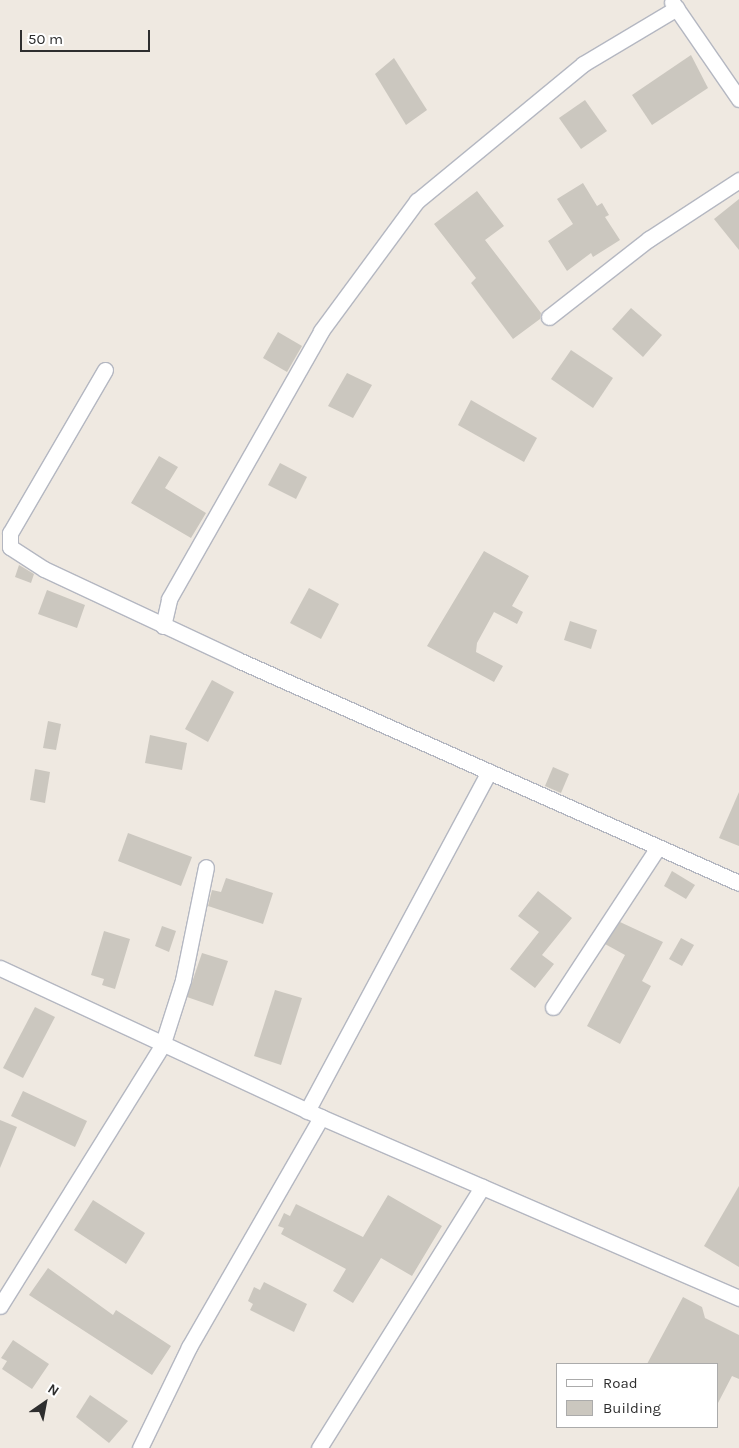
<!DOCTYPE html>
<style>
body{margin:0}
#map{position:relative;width:739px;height:1448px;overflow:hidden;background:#efe9e1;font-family:Karla,sans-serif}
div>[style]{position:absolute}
.building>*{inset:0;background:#cbc7bf}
.roads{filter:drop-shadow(1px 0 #b4b7c1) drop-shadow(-1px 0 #b4b7c1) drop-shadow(0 1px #b4b7c1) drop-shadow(0 -1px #b4b7c1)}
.street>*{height:15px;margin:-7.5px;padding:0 7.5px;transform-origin:7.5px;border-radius:7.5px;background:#fff}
span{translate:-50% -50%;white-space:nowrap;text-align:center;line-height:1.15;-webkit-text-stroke:4px #fff;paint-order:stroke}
.legend{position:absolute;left:556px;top:1363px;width:162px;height:65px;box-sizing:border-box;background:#fff;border:1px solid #ababab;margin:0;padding:6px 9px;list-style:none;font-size:15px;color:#2e2e2e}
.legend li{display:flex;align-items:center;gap:10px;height:25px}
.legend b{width:25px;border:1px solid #ababab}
.north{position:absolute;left:20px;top:1378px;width:50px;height:50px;-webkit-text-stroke:4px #fff;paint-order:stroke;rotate:33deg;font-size:14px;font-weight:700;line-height:20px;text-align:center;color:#2e2e2e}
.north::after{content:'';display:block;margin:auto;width:18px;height:22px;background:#2e2e2e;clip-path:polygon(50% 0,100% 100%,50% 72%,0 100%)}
.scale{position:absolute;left:20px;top:30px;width:130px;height:22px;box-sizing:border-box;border:2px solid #2e2e2e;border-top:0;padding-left:6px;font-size:15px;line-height:18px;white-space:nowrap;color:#2e2e2e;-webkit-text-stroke:4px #fff;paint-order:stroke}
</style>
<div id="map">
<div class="building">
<i style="clip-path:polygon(691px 55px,708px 88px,652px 125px,632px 95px)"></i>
<i style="clip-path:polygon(394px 58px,427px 110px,406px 125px,375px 74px)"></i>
<i style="clip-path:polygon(585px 100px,607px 131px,581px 149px,559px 118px)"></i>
<i style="clip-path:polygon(583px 183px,597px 206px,602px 203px,609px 215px,605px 217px,620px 240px,593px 257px,591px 253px,567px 271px,548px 241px,573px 224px,557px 199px)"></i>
<i style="clip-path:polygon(477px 191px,504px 226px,485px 240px,541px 313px,540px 319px,513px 339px,471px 283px,476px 278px,434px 224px)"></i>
<i style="clip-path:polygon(739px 199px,739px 250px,714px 219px)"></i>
<i style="clip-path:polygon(631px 308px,662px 335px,643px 357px,612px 329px)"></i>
<i style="clip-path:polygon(278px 332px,302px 346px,287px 372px,263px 358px)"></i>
<i style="clip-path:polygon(571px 350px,613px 378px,593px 408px,551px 379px)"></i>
<i style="clip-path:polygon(347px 373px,372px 385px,353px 418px,328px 406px)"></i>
<i style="clip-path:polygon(471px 400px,537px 438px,524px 462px,458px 425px)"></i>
<i style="clip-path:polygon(159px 456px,178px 467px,165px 488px,206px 513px,191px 538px,131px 503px)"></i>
<i style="clip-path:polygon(280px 463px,307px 477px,296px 499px,268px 485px)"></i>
<i style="clip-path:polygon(484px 551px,529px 576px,512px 606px,523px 612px,517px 624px,494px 612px,477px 643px,476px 652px,503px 666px,494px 682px,427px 646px)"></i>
<i style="clip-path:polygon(19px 565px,34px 574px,31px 583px,15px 577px)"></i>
<i style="clip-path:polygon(309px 588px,339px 604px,321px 639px,290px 623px)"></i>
<i style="clip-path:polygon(47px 590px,85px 605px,77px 628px,38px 614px)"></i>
<i style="clip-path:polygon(570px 621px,597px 630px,591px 649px,564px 640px)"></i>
<i style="clip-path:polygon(212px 680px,234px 692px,208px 742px,185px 729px)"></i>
<i style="clip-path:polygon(48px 721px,61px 724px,56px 750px,43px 748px)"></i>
<i style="clip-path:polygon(150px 735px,187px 743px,182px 770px,145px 763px)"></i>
<i style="clip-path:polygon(553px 767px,569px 774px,561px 793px,545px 786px)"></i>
<i style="clip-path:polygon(35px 769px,50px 772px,45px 803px,30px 800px)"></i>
<i style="clip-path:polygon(739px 792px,739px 846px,719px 838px)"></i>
<i style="clip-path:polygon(128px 833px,192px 857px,181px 886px,118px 861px)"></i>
<i style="clip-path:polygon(672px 871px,695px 885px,686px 899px,664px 886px)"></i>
<i style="clip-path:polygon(226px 878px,273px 893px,263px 924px,208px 906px,212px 890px,221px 892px)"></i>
<i style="clip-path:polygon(538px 891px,572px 918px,542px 955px,554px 964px,535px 988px,510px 969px,539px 932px,518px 916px)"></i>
<i style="clip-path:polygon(620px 922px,663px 942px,642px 981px,651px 986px,620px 1044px,587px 1026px,625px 955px,605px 944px)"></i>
<i style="clip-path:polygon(162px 926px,176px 931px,169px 952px,155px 946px)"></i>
<i style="clip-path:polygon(104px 931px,130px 939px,115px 989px,102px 985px,104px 979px,91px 975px)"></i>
<i style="clip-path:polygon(681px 938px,694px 945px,682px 966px,669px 959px)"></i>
<i style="clip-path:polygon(202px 953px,228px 961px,213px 1006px,187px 997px)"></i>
<i style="clip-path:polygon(275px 990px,302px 998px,281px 1065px,254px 1056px)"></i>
<i style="clip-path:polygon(35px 1007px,55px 1017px,23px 1078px,3px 1068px)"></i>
<i style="clip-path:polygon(23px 1091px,87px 1121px,75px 1147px,11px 1116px)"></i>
<i style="clip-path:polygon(0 1120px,17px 1127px,0 1168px)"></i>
<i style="clip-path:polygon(739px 1186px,739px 1267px,704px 1246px)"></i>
<i style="clip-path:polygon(388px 1195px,442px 1226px,412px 1276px,381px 1258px,353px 1303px,333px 1291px,346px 1269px,281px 1234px,284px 1228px,278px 1226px,284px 1213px,290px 1216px,296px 1204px,363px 1237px)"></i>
<i style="clip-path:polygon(93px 1200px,145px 1233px,126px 1264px,74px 1230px)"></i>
<i style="clip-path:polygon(48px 1268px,113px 1315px,116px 1310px,171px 1346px,152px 1375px,29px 1295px)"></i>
<i style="clip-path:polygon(264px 1282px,307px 1304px,294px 1332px,250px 1310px,253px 1304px,248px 1301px,254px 1287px,260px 1290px)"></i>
<i style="clip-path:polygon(683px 1297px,702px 1307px,705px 1318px,739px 1335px,739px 1379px,732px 1376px,718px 1403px,718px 1364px,647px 1364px)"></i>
<i style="clip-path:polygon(13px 1340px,49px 1364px,32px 1389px,2px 1369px,7px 1361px,1px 1358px)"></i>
<i style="clip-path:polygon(90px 1395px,128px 1421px,109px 1443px,76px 1417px)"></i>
</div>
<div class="roads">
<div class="street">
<i style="left:672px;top:2px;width:118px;rotate:55.4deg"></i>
<i style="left:549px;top:317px;width:127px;rotate:-38deg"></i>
<i style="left:649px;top:239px;width:108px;rotate:-33.2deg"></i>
<i style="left:105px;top:370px;width:189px;rotate:120.2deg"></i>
<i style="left:10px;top:533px;width:14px;rotate:90deg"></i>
<i style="left:10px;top:547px;width:40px;rotate:32.9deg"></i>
<i style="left:44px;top:569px;width:214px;rotate:25.1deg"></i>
<i style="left:238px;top:660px;width:548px;rotate:23.99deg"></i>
<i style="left:163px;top:626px;width:28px;rotate:-77deg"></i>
<i style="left:169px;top:599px;width:308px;rotate:-60.4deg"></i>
<i style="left:321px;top:331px;width:162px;rotate:-53.6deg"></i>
<i style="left:417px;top:201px;width:215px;rotate:-39.5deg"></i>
<i style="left:583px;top:64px;width:109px;rotate:-30.8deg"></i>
<i style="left:0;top:968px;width:354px;rotate:24.9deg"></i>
<i style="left:321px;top:1117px;width:456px;rotate:23.4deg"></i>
<i style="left:553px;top:1007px;width:191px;rotate:-56.7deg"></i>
<i style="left:307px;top:1111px;width:385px;rotate:-61.8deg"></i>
<i style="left:0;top:1306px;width:306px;rotate:-58.1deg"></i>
<i style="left:162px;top:1046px;width:69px;rotate:-72.3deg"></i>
<i style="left:183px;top:980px;width:115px;rotate:-78.5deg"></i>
<i style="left:140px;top:1448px;width:112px;rotate:-64.1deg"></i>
<i style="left:189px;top:1347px;width:265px;rotate:-60.1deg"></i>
<i style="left:319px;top:1448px;width:308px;rotate:-58deg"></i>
</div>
</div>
<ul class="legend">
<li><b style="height:6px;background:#fff"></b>Road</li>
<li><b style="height:14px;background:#cbc7bf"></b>Building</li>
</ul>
<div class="north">N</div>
<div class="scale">50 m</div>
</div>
